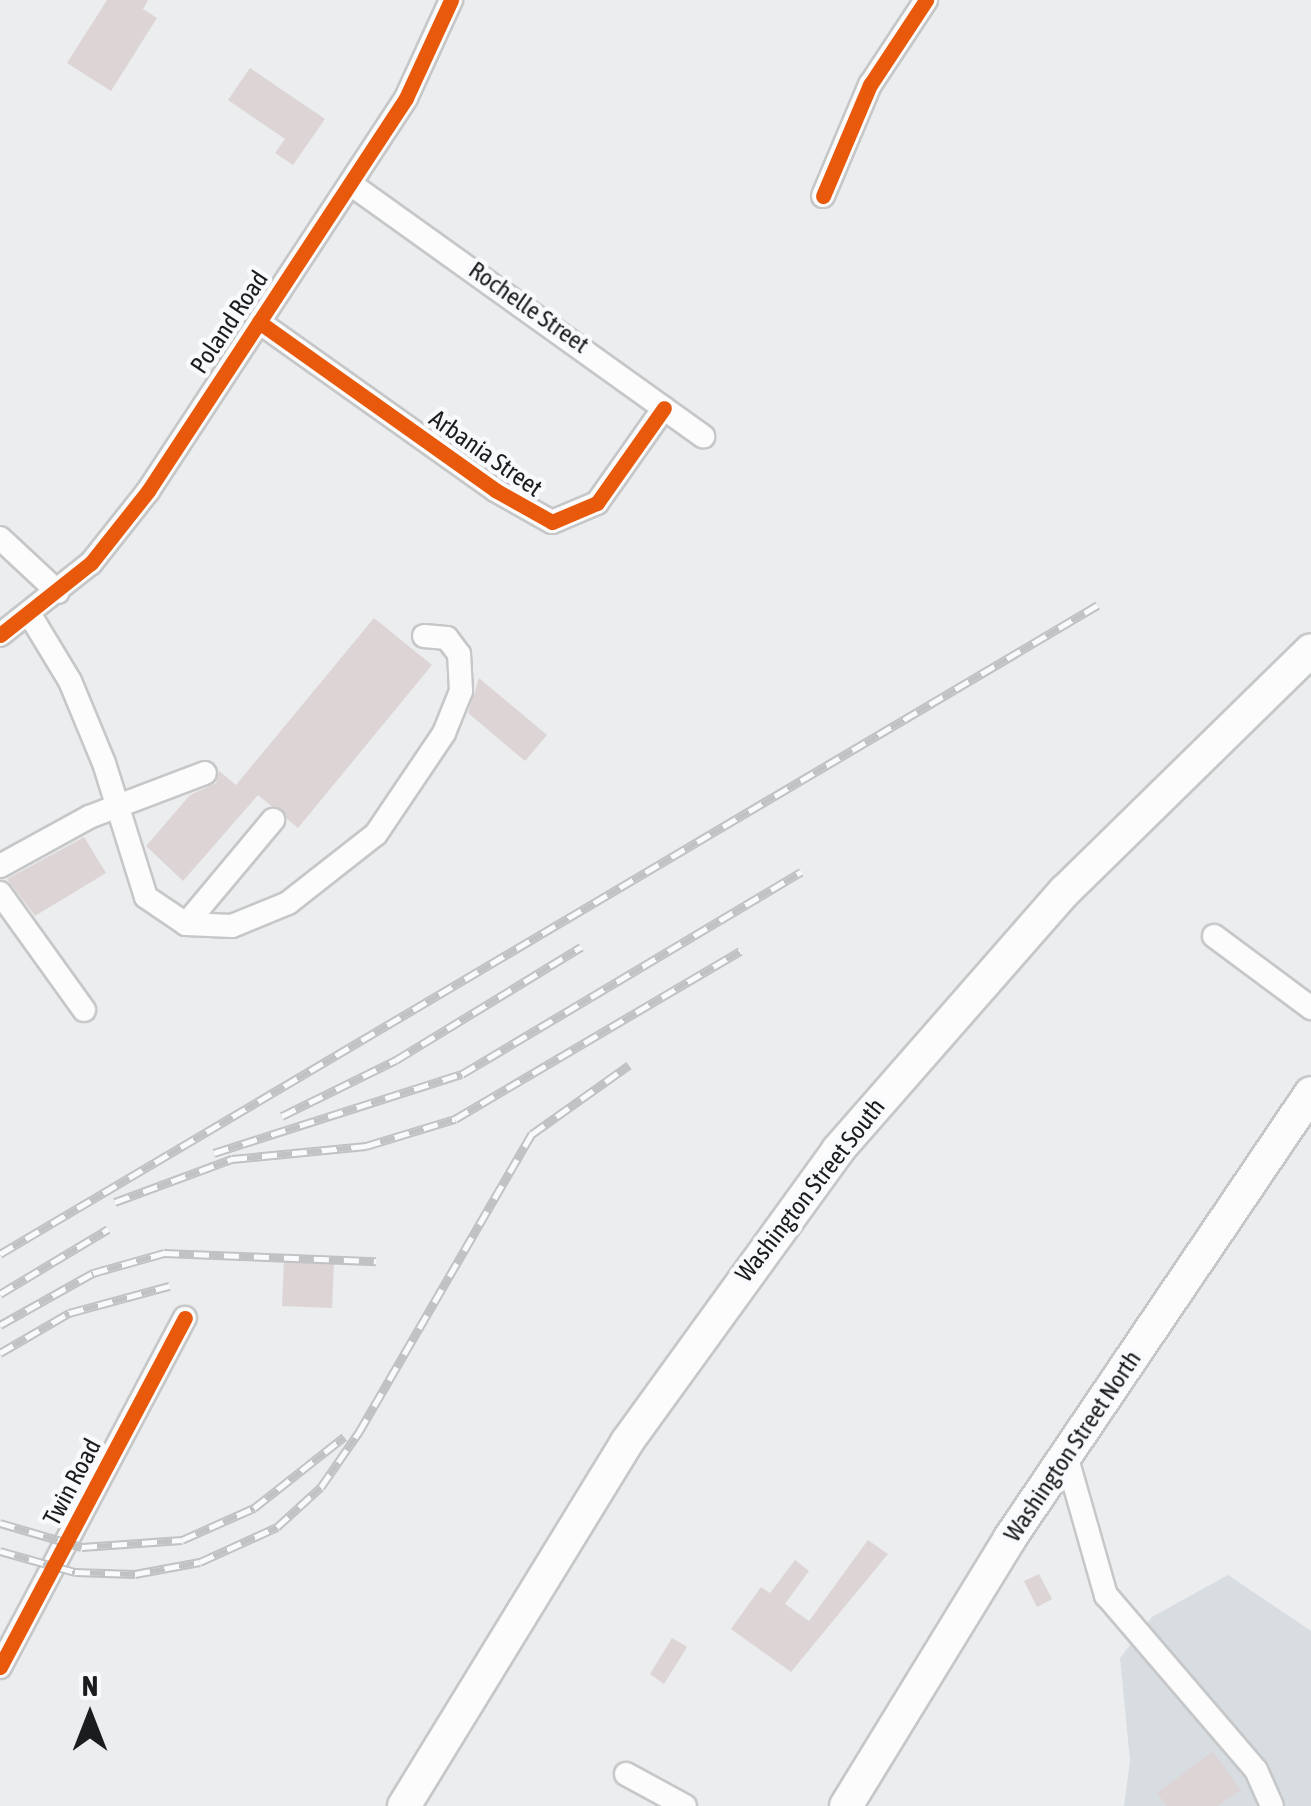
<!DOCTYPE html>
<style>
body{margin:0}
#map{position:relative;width:1311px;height:1806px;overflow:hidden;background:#ebedef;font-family:"Asap Condensed",sans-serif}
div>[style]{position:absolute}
.built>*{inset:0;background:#d8dde2}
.building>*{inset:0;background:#ddd4d5}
.roads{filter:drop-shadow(2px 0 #c6c7c8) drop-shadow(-2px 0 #c6c7c8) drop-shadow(0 2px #c6c7c8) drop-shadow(0 -2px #c6c7c8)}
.minor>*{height:22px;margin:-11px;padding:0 11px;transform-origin:11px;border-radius:11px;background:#fcfcfd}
.highway>*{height:32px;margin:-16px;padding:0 16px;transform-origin:16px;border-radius:16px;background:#fcfcfd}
.rail>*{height:9px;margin-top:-4.5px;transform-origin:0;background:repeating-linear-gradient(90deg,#f8fafd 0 15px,#c1c2c3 0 30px);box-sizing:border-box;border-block:2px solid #c1c2c3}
.cycleway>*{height:15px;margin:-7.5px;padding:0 7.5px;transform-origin:7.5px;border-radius:7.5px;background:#e8590c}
span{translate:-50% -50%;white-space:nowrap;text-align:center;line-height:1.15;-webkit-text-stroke:9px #f8fafd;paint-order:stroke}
.street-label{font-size:25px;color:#1b1c1d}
.north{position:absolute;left:40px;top:1666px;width:100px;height:100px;-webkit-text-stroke:8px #f8fafd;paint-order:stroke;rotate:0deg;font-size:28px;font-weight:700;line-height:40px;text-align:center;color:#1b1c1d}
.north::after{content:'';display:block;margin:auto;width:35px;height:45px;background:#1b1c1d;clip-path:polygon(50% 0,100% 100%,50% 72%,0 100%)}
</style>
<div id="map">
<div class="built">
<i style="clip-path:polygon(1228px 1575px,1311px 1631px,1311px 1806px,1124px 1806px,1130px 1760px,1120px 1658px,1152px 1617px)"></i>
</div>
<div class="building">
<i style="clip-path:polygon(107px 0,148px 0,143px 9px,157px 18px,111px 91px,67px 63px)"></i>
<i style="clip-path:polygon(250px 68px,325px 119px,293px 165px,275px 153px,285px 139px,228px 100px)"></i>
<i style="clip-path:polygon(374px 618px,432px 665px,298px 828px,258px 795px,183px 881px,146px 846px,190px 795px,216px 783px,219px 771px,236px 785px)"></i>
<i style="clip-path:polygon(479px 678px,547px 735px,525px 761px,468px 713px)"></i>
<i style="clip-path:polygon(84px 837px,106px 873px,35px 916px,7px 879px)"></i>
<i style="clip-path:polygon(284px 1261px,334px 1263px,332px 1308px,282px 1306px)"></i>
<i style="clip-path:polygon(868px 1540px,888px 1554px,791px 1672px,731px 1629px,761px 1587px,770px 1593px,795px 1560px,809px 1571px,785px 1604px,809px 1621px)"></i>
<i style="clip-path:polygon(1039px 1574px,1052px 1599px,1037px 1607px,1024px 1581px)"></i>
<i style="clip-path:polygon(672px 1638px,687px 1647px,664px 1684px,650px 1674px)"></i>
<i style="clip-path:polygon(1213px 1751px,1241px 1790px,1218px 1806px,1167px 1806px,1157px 1793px)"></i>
</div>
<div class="roads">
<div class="minor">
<i style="left:352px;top:185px;width:432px;rotate:35.6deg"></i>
<i style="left:823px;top:196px;width:121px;rotate:-67.1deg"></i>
<i style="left:870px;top:85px;width:102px;rotate:-56.6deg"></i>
<i style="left:259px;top:322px;width:290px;rotate:35.4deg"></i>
<i style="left:495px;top:490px;width:65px;rotate:29.3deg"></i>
<i style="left:552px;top:522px;width:49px;rotate:-22.9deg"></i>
<i style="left:597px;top:503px;width:116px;rotate:-54.8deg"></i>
<i style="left:0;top:538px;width:79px;rotate:43deg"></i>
<i style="left:30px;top:615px;width:77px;rotate:58.8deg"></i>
<i style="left:70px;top:681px;width:89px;rotate:67.5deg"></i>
<i style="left:104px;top:763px;width:140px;rotate:72.6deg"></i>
<i style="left:146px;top:897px;width:48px;rotate:34deg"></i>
<i style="left:186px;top:924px;width:136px;rotate:-50.1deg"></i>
<i style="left:0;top:635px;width:116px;rotate:-38.4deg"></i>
<i style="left:91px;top:563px;width:92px;rotate:-51.6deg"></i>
<i style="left:148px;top:491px;width:470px;rotate:-56.7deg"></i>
<i style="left:406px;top:98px;width:108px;rotate:-65.3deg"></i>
<i style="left:0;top:866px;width:102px;rotate:-28.8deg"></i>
<i style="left:89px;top:817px;width:124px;rotate:-20.8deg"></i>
<i style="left:0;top:893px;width:144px;rotate:54.3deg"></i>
<i style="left:186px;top:924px;width:46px;rotate:2.5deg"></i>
<i style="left:232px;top:926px;width:61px;rotate:-22.3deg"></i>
<i style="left:288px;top:903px;width:112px;rotate:-38.1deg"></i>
<i style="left:376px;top:834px;width:122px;rotate:-56deg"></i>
<i style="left:444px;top:733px;width:45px;rotate:-68deg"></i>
<i style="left:461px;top:691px;width:37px;rotate:-93deg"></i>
<i style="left:459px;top:654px;width:20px;rotate:-127deg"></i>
<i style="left:447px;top:638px;width:23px;rotate:-175deg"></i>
<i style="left:1214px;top:936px;width:121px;rotate:36.6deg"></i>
<i style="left:1066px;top:1455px;width:146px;rotate:74.1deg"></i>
<i style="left:1106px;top:1595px;width:230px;rotate:49.4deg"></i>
<i style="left:1256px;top:1770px;width:39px;rotate:66deg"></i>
<i style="left:0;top:1667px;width:395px;rotate:-62.1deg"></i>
<i style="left:626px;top:1774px;width:67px;rotate:28.5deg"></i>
</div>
<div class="highway">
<i style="left:404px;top:1806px;width:427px;rotate:-58.5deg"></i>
<i style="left:627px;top:1442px;width:360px;rotate:-54.1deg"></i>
<i style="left:838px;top:1150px;width:344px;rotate:-48.8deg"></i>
<i style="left:1065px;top:891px;width:344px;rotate:-44.4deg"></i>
<i style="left:846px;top:1806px;width:314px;rotate:-58.5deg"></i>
<i style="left:1010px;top:1538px;width:537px;rotate:-55.93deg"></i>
</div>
</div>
<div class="rail">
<i style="left:282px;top:1116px;width:127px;rotate:-26.2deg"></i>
<i style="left:396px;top:1060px;width:217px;rotate:-31.4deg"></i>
<i style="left:214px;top:1153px;width:260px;rotate:-17.7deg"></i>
<i style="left:462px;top:1074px;width:395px;rotate:-30.8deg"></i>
<i style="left:115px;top:1202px;width:125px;rotate:-20.2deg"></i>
<i style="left:232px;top:1159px;width:135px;rotate:-5.5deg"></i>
<i style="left:366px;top:1146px;width:93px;rotate:-16.9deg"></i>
<i style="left:455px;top:1119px;width:331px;rotate:-30.5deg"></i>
<i style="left:0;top:1254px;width:1275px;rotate:-30.59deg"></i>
<i style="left:0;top:1294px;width:126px;rotate:-31deg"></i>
<i style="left:0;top:1325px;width:107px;rotate:-29.2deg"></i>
<i style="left:93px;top:1273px;width:74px;rotate:-15.7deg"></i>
<i style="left:164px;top:1253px;width:212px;rotate:2.2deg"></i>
<i style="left:0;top:1353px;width:80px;rotate:-30.1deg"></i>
<i style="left:69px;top:1313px;width:104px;rotate:-15.1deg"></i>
<i style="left:0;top:1523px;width:85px;rotate:16.3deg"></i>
<i style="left:82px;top:1547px;width:100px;rotate:-4deg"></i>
<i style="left:182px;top:1540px;width:79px;rotate:-24deg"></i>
<i style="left:254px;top:1508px;width:115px;rotate:-38.3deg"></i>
<i style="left:0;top:1551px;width:78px;rotate:15.6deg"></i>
<i style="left:75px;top:1572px;width:60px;rotate:1.9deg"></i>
<i style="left:135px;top:1574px;width:66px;rotate:-10.5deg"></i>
<i style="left:200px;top:1562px;width:85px;rotate:-24.4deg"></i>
<i style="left:277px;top:1527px;width:59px;rotate:-42.3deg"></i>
<i style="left:321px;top:1487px;width:67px;rotate:-55.4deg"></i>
<i style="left:359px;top:1432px;width:345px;rotate:-59.9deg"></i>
<i style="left:532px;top:1134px;width:119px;rotate:-35.4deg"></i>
</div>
<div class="cycleway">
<i style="left:823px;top:196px;width:121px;rotate:-67.1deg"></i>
<i style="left:870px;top:85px;width:102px;rotate:-56.6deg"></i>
<i style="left:259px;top:322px;width:290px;rotate:35.4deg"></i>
<i style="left:495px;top:490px;width:65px;rotate:29.3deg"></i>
<i style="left:552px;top:522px;width:49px;rotate:-22.9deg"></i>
<i style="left:597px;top:503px;width:116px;rotate:-54.8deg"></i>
<i style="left:0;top:635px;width:116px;rotate:-38.4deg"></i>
<i style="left:91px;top:563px;width:92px;rotate:-51.6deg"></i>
<i style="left:148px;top:491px;width:470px;rotate:-56.7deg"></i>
<i style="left:406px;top:98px;width:108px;rotate:-65.3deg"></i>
<i style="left:0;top:1667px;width:395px;rotate:-62.1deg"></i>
</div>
<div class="street-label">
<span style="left:529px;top:307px;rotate:35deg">Rochelle Street</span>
<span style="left:229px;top:322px;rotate:-56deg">Poland Road</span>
<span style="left:486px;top:453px;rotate:35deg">Arbania Street</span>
<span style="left:810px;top:1190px;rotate:-52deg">Washington Street South</span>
<span style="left:1072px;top:1446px;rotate:-56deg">Washington Street North</span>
<span style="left:72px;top:1482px;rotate:-62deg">Twin Road</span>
</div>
<div class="north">N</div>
</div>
